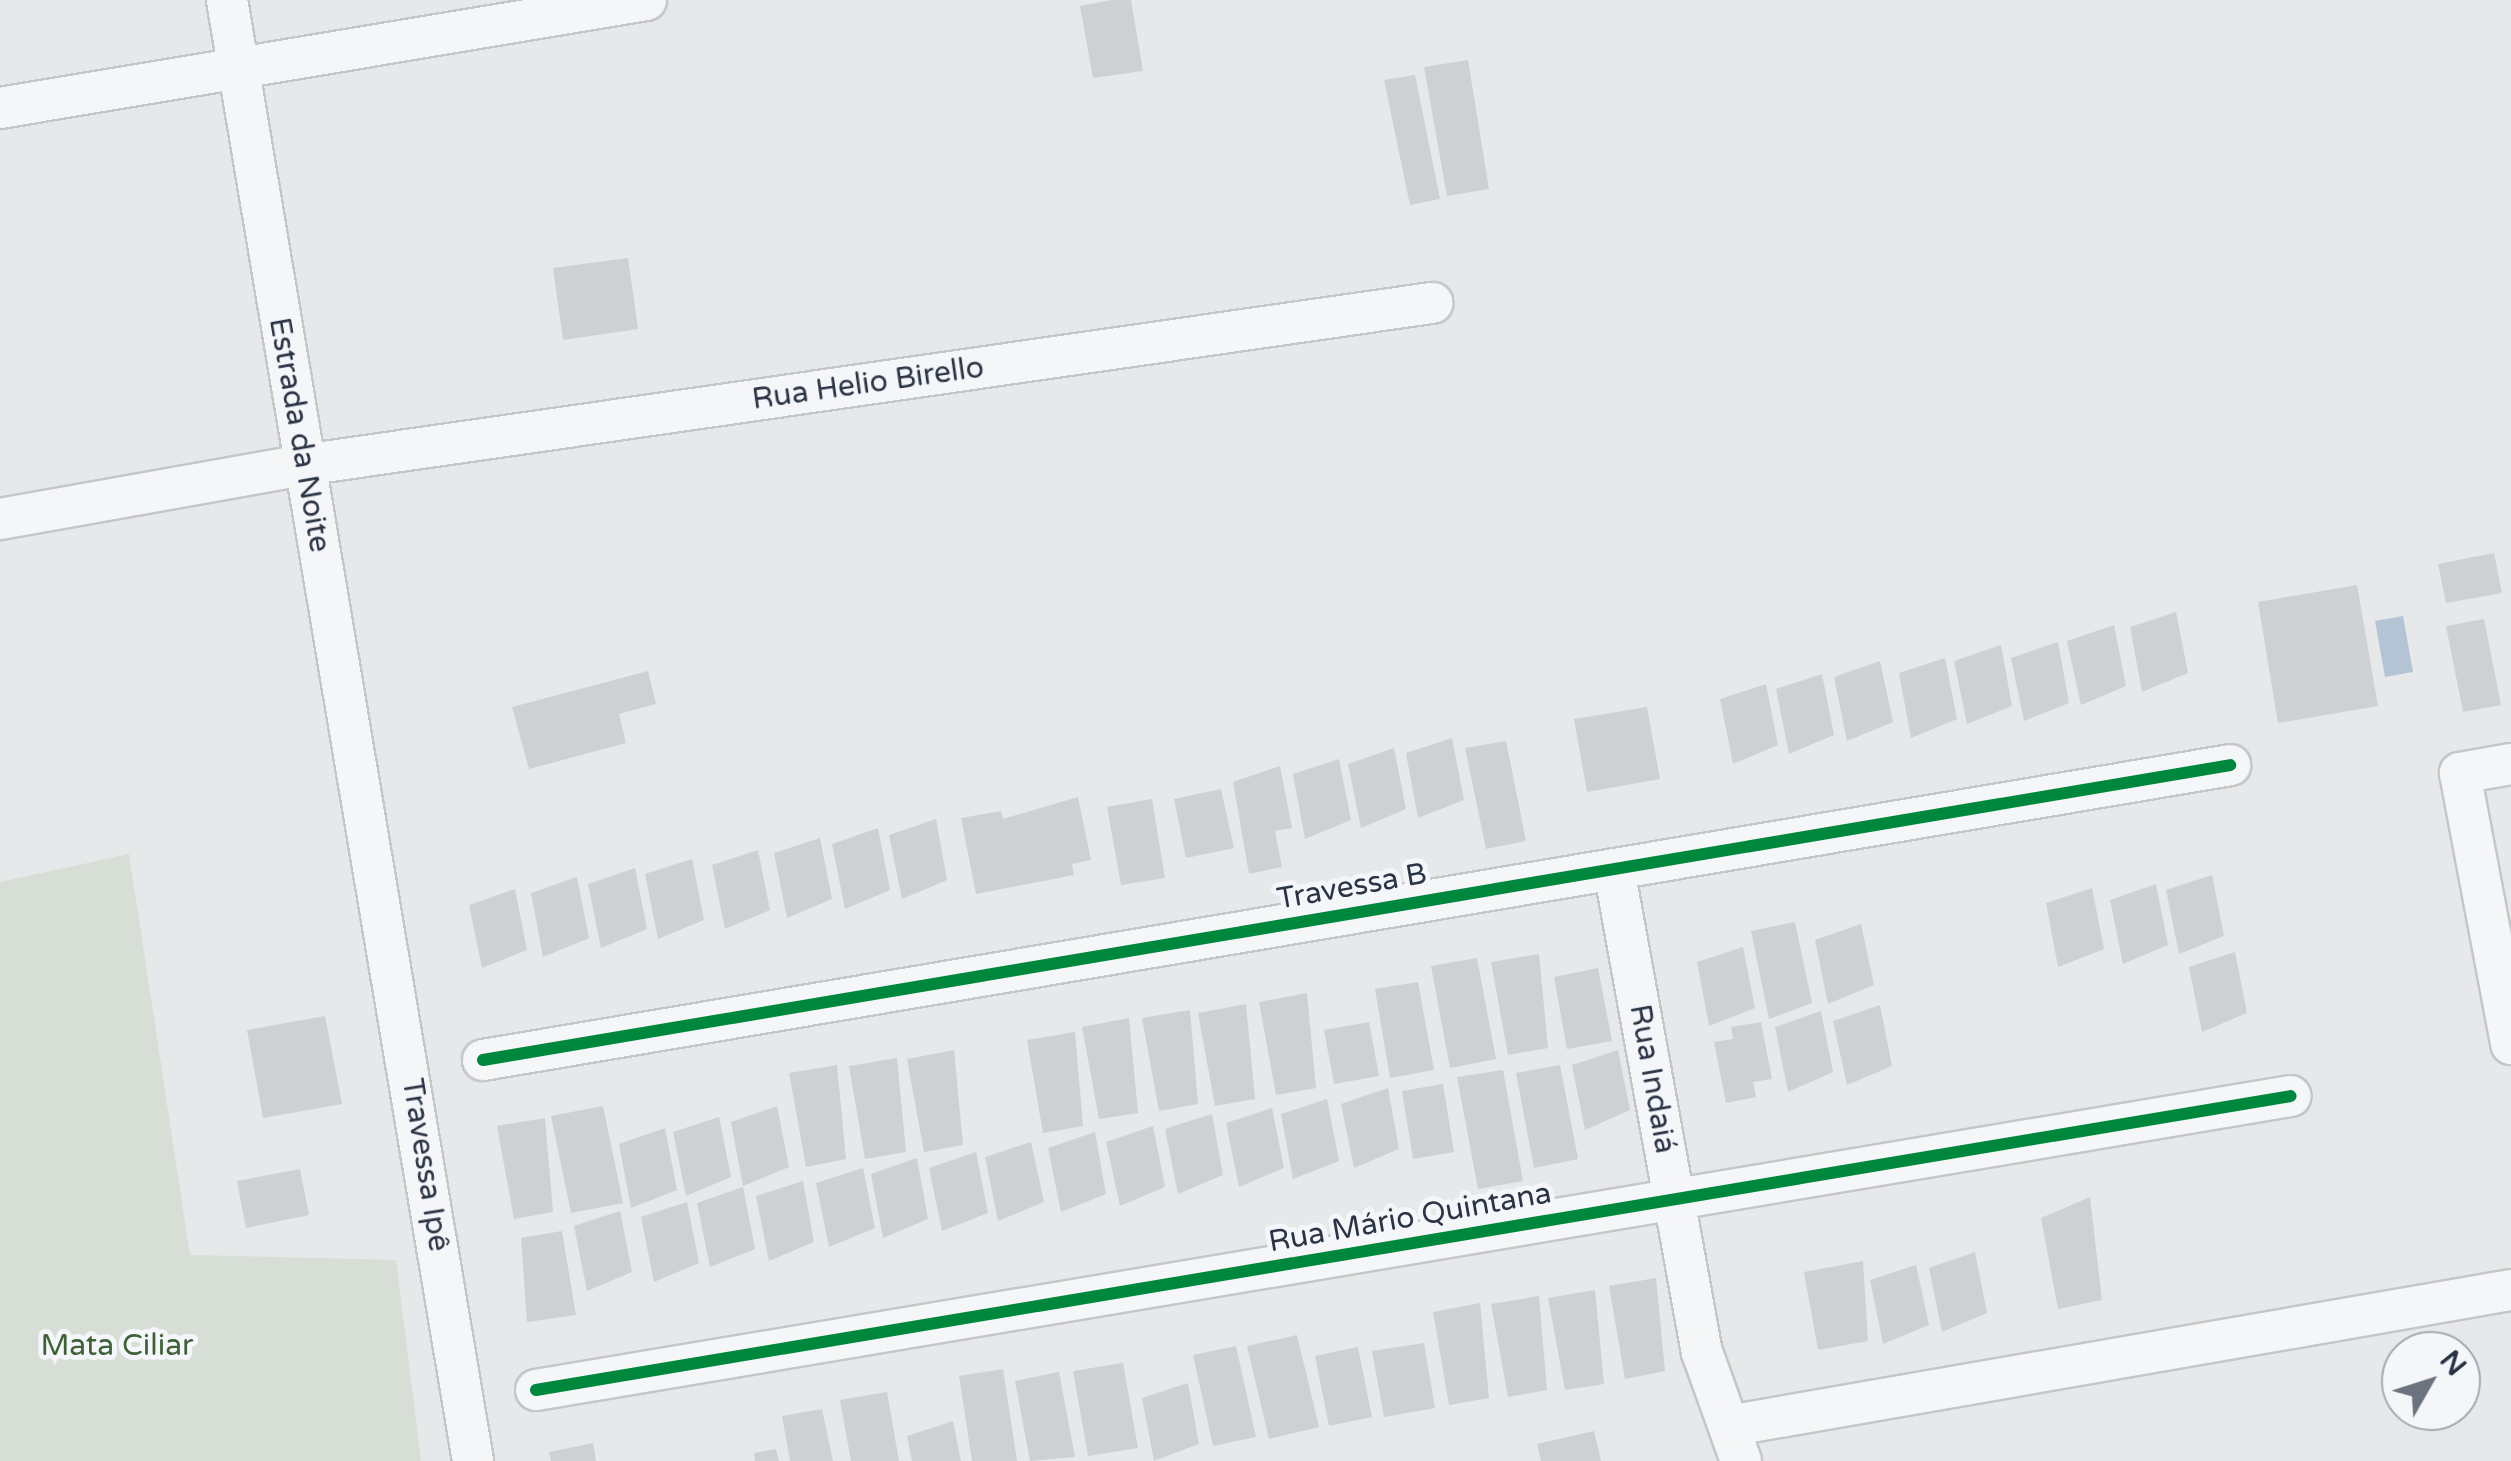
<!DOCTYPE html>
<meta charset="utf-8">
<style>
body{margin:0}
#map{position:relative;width:2511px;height:1461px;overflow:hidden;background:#e6e8ea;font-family:"Varela Round",sans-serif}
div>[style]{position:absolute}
.green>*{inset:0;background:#d6ded6}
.water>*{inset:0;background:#b4c4d5}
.building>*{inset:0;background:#ced0d3}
.roads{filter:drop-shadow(2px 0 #c4c6c8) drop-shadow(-2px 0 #c4c6c8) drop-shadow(0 2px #c4c6c8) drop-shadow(0 -2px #c4c6c8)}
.street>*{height:40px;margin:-20px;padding:0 20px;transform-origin:20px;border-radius:20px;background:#f5f6f7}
.cycleway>*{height:12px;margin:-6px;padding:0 6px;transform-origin:6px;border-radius:6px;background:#00873e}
span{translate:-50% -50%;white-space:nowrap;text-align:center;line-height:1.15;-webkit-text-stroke:10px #f4f6f9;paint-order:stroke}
.street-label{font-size:30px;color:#2b3445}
.park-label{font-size:30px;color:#3f6138}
.north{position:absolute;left:2381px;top:1331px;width:100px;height:100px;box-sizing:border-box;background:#f4f6f9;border:2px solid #a4a8b1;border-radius:50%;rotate:51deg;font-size:28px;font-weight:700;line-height:40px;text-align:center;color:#2b3445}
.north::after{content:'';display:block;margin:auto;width:35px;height:45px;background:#6c737f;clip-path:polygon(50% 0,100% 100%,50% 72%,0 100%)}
</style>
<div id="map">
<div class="green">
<i style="clip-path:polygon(129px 854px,190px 1255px,396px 1260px,421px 1461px,0 1461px,0 882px)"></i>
</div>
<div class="water">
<i style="clip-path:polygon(2403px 616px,2413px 672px,2385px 677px,2375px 621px)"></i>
</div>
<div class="building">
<i style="clip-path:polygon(1112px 0,1131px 0,1143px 71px,1093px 78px,1080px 6px)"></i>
<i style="clip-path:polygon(1468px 60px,1489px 189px,1447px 196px,1424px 67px)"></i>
<i style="clip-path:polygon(1415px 75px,1440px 199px,1410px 205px,1384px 80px)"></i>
<i style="clip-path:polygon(628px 258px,638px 329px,563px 340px,553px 268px)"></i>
<i style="clip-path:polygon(2494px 553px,2502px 593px,2446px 603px,2438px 564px)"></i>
<i style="clip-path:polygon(2357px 585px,2378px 706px,2278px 723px,2258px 602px)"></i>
<i style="clip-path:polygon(2176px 612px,2188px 673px,2142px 692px,2130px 627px)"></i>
<i style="clip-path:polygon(2484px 619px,2501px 705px,2463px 712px,2446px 626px)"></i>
<i style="clip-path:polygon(2114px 625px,2126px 686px,2081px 705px,2067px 641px)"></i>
<i style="clip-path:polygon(2058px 642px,2069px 703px,2024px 721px,2011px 658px)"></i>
<i style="clip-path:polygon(2001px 645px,2012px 706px,1967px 724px,1954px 661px)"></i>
<i style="clip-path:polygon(1945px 658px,1957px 719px,1911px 738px,1899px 673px)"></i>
<i style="clip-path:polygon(1880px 661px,1893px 722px,1847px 741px,1834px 677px)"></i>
<i style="clip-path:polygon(648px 671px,656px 704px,619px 714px,626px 743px,529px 769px,512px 707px)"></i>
<i style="clip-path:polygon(1822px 674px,1834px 735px,1789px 754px,1776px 689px)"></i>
<i style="clip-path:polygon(1766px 684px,1778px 745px,1733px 764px,1720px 699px)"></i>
<i style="clip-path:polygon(1647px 707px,1660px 779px,1587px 792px,1574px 719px)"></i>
<i style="clip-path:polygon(1452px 738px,1464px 800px,1418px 818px,1406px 753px)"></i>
<i style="clip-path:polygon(1506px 741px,1526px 841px,1486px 849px,1465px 748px)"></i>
<i style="clip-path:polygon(1394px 748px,1406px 809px,1361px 828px,1348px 764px)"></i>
<i style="clip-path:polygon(1339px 759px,1351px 820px,1305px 839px,1293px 774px)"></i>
<i style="clip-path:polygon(1280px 766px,1292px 828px,1275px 831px,1282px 867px,1249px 874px,1233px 782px)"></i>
<i style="clip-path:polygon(1221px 789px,1234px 848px,1186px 858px,1174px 799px)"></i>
<i style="clip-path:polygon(1078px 797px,1091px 860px,1072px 864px,1074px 875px,976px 894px,961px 818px,1001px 811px,1003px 819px)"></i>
<i style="clip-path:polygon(1152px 799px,1165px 878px,1121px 885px,1107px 807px)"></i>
<i style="clip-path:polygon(936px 819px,947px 880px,902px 899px,889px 835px)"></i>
<i style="clip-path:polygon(878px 828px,890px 890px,845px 909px,832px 844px)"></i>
<i style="clip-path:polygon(820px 838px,832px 899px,787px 918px,774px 853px)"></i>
<i style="clip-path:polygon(758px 850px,770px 910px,725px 929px,712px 865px)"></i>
<i style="clip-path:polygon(692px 859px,704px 920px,658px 939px,645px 874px)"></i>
<i style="clip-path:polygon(635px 868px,647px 929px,601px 948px,588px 884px)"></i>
<i style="clip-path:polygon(2212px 875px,2224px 936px,2179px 954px,2166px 890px)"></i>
<i style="clip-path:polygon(577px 877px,589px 938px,543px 957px,531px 893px)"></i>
<i style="clip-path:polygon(2156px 884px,2168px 945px,2123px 964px,2110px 900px)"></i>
<i style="clip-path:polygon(2092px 888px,2104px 949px,2058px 967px,2046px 903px)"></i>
<i style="clip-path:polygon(515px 889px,527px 950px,482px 968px,469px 905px)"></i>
<i style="clip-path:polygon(1795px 922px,1812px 1003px,1769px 1019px,1751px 931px)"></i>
<i style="clip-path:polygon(1861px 924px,1874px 985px,1828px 1004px,1815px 940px)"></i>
<i style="clip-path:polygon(1743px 947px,1755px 1008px,1709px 1026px,1697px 962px)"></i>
<i style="clip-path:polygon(2235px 952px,2247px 1013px,2202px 1032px,2189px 967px)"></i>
<i style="clip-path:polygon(1539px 954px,1548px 1048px,1508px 1055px,1491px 962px)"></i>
<i style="clip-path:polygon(1477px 958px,1496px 1059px,1450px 1068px,1431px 966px)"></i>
<i style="clip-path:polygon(1598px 968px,1612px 1041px,1567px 1049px,1554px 977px)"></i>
<i style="clip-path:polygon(1418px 982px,1434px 1070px,1390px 1078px,1375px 989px)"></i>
<i style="clip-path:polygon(1307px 993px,1316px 1088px,1276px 1095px,1259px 1002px)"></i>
<i style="clip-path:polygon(1246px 1004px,1255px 1099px,1215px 1106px,1198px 1013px)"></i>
<i style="clip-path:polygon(1880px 1005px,1892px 1066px,1847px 1085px,1833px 1021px)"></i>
<i style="clip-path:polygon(1190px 1010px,1198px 1104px,1159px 1111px,1142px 1018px)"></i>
<i style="clip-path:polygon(1821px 1011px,1833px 1072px,1788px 1092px,1775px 1027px)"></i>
<i style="clip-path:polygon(325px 1016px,342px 1104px,263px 1118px,247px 1030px)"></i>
<i style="clip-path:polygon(1129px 1018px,1138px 1113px,1099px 1119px,1082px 1027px)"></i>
<i style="clip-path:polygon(1369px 1022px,1379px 1076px,1334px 1084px,1324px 1030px)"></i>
<i style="clip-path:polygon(1761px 1022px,1772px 1079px,1753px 1082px,1756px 1097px,1726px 1103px,1714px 1042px,1733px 1039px,1731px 1027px)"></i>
<i style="clip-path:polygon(1075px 1032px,1083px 1126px,1043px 1133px,1027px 1040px)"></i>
<i style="clip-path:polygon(954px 1050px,963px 1145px,924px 1152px,907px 1059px)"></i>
<i style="clip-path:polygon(1618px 1050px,1630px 1110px,1585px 1130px,1572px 1065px)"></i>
<i style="clip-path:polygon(897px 1058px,906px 1152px,865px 1159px,849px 1066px)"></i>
<i style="clip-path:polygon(837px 1065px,846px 1159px,806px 1167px,789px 1073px)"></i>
<i style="clip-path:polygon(1560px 1065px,1578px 1159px,1534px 1168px,1516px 1073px)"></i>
<i style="clip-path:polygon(1503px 1070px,1523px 1181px,1478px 1189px,1457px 1077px)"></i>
<i style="clip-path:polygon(1443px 1084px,1454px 1152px,1413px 1159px,1402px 1091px)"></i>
<i style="clip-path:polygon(1388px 1088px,1399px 1149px,1354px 1168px,1341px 1104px)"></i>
<i style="clip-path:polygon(1327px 1099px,1339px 1161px,1293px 1179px,1281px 1114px)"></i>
<i style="clip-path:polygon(603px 1106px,623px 1203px,571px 1213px,551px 1116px)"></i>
<i style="clip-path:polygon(777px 1106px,789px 1167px,743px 1186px,731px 1122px)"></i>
<i style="clip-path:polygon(1272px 1108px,1284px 1168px,1239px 1187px,1226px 1123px)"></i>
<i style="clip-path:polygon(1212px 1114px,1223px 1175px,1178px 1194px,1165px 1129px)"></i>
<i style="clip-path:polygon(719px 1117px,731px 1177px,686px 1196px,673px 1132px)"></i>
<i style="clip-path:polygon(545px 1118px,553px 1212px,514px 1219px,497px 1126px)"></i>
<i style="clip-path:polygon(1153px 1126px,1165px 1187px,1120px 1206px,1106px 1142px)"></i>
<i style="clip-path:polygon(665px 1128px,677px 1190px,631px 1208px,619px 1144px)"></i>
<i style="clip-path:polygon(1095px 1132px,1106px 1194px,1061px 1212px,1048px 1148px)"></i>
<i style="clip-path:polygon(1031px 1142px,1044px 1202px,998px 1221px,985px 1157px)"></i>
<i style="clip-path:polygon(976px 1152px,988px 1213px,942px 1231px,929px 1168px)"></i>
<i style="clip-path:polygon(917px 1158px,928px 1219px,883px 1238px,871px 1174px)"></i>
<i style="clip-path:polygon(863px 1168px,875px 1228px,829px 1247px,816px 1183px)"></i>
<i style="clip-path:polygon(300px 1169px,309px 1215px,246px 1228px,237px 1181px)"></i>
<i style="clip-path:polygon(803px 1181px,814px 1242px,769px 1261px,756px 1196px)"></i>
<i style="clip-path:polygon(743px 1187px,755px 1249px,710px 1267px,697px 1203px)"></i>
<i style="clip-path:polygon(2090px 1197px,2102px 1300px,2058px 1309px,2041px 1218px)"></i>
<i style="clip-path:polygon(687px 1202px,699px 1263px,654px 1282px,641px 1217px)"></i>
<i style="clip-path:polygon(620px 1211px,632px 1272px,587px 1291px,574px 1226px)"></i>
<i style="clip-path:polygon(562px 1231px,576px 1315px,527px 1322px,521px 1238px)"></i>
<i style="clip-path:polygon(1975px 1252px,1987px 1313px,1942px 1332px,1929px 1268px)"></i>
<i style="clip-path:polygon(1863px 1261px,1868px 1341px,1818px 1350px,1804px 1272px)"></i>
<i style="clip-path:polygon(1916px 1265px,1929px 1325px,1883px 1344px,1870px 1280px)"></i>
<i style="clip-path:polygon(1656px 1278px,1665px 1371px,1625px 1379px,1609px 1286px)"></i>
<i style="clip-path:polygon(1595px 1290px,1604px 1384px,1565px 1390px,1548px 1298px)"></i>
<i style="clip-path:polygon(1539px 1296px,1547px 1390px,1508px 1397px,1491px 1304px)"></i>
<i style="clip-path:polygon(1480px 1303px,1489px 1398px,1449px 1405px,1433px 1312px)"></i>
<i style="clip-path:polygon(1297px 1335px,1319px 1427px,1269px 1439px,1247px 1346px)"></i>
<i style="clip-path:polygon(1424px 1343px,1435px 1408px,1384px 1417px,1372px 1351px)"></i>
<i style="clip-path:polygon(1236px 1346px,1256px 1437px,1213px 1446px,1193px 1355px)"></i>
<i style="clip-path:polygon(1358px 1347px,1372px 1417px,1329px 1426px,1315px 1356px)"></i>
<i style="clip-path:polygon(1123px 1363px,1138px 1448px,1088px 1456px,1073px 1371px)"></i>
<i style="clip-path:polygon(1003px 1369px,1017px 1461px,972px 1461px,959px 1376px)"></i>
<i style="clip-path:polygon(1059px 1372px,1075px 1457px,1030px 1461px,1015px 1381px)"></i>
<i style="clip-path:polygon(1188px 1383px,1199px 1444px,1154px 1461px,1142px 1398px)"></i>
<i style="clip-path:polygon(887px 1392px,899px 1461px,851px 1461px,840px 1400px)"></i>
<i style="clip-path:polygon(822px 1409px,833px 1461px,790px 1461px,782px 1416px)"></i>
<i style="clip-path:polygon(953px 1421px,961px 1461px,912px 1461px,907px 1436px)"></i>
<i style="clip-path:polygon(1594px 1431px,1601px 1461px,1541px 1461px,1537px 1444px)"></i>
<i style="clip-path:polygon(593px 1443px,596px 1461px,551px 1461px,549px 1452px)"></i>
<i style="clip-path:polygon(776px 1449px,779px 1461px,755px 1461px,754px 1453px)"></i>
</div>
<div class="roads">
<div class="street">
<i style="left:227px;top:0;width:1482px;rotate:80.44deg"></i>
<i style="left:0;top:108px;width:655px;rotate:-9.49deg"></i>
<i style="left:0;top:519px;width:308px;rotate:-10.1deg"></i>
<i style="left:303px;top:465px;width:1141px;rotate:-8.17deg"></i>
<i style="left:2511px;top:764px;width:52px;rotate:170deg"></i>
<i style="left:2460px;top:773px;width:276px;rotate:79.3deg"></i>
<i style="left:1614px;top:869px;width:491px;rotate:79.7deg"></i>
<i style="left:1702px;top:1352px;width:116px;rotate:70.3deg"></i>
<i style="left:483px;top:1060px;width:1772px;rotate:-9.58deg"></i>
<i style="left:536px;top:1390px;width:1779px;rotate:-9.51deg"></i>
<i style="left:1734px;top:1425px;width:789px;rotate:-9.86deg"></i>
</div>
</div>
<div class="cycleway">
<i style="left:483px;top:1060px;width:1772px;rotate:-9.58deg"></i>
<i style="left:536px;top:1390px;width:1779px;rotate:-9.51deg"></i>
</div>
<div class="street-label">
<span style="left:868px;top:384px;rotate:-8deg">Rua Helio Birello</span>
<span style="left:299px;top:435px;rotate:80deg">Estrada da Noite</span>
<span style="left:1352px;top:887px;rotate:-10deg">Travessa B</span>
<span style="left:1652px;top:1079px;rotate:80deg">Rua Indaiá</span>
<span style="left:425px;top:1165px;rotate:81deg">Travessa Ipê</span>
<span style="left:1410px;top:1218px;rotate:-10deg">Rua Mário Quintana</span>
</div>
<div class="park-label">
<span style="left:117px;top:1346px">Mata Ciliar</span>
</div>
<div class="north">N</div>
</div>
